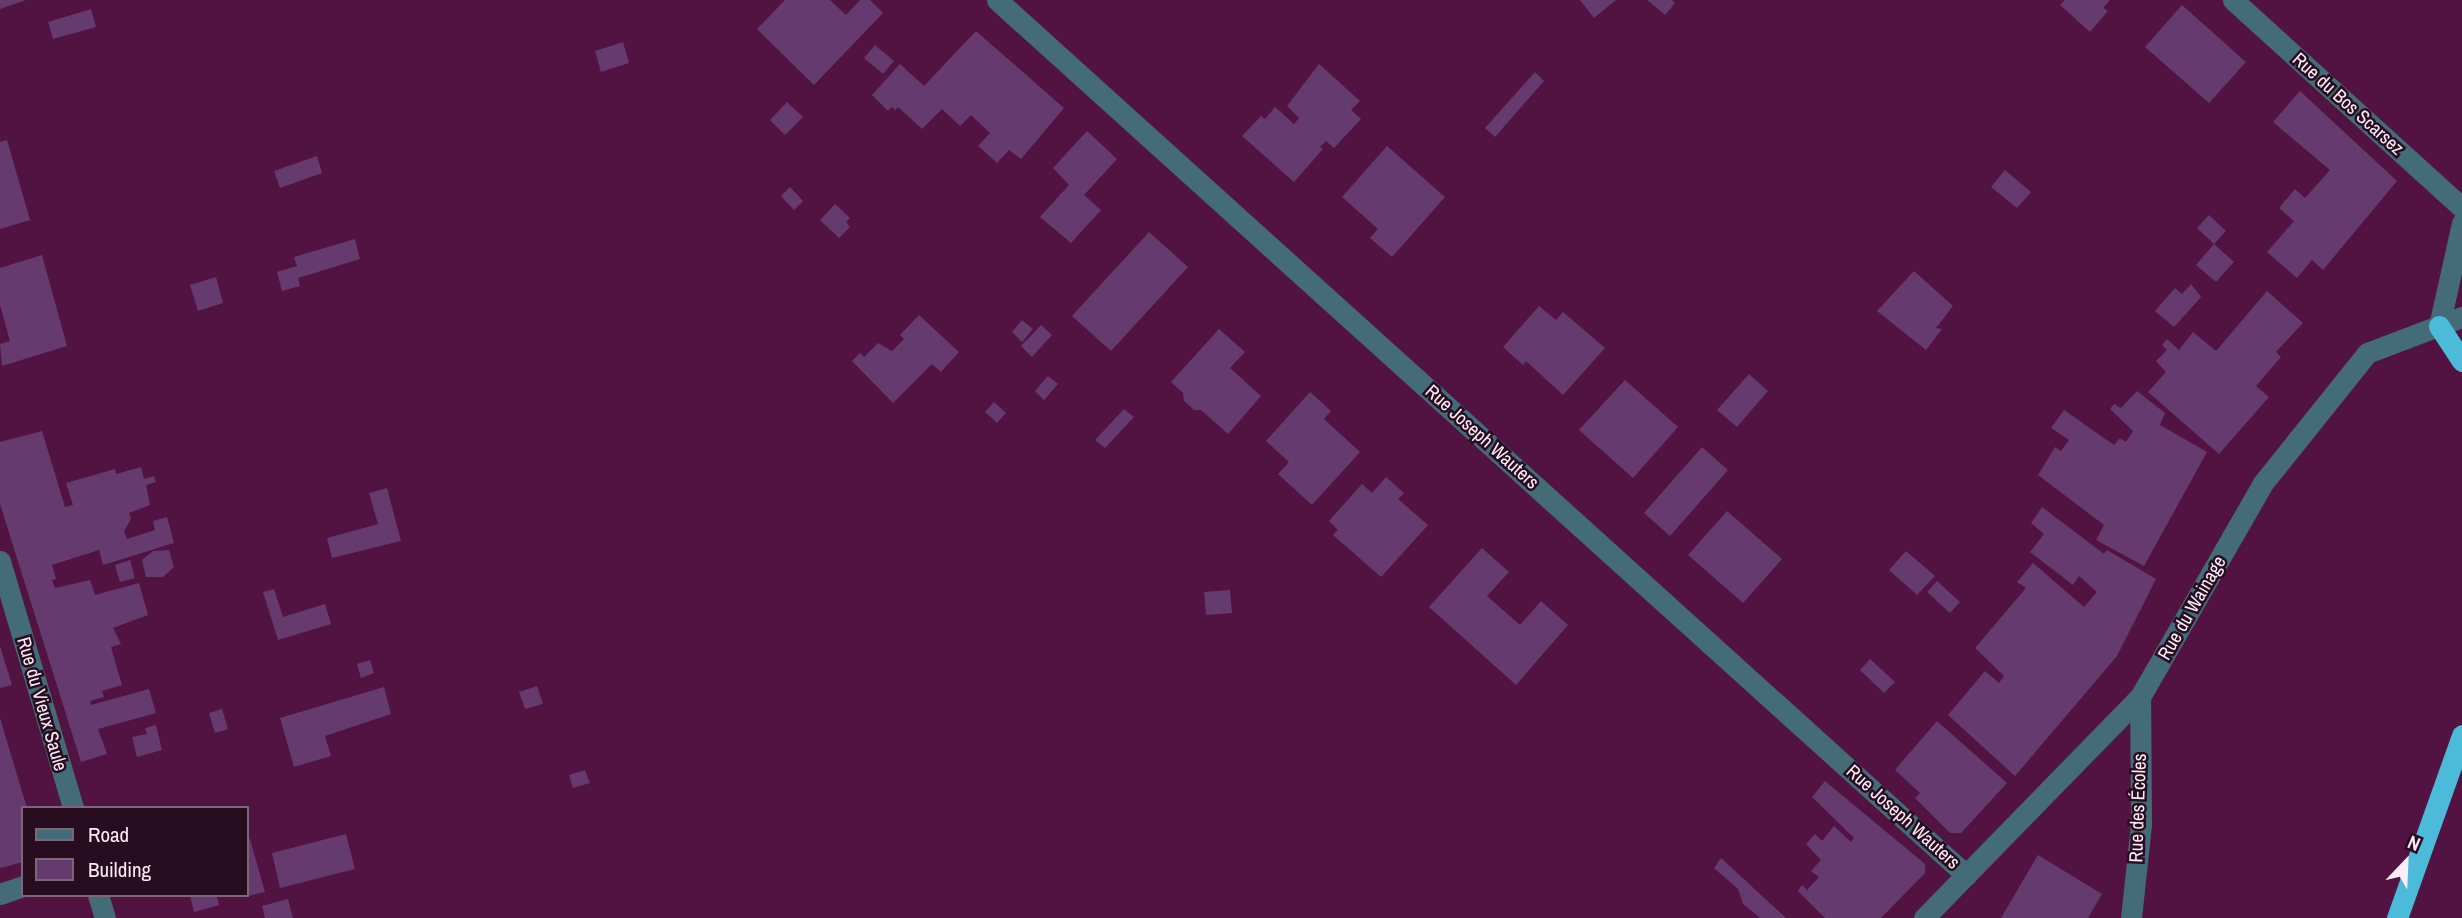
<!DOCTYPE html>
<meta charset="utf-8">
<style>
body{margin:0}
#map{position:relative;width:2462px;height:918px;overflow:hidden;background:#521343;font-family:"Archivo Narrow",sans-serif}
div>[style]{position:absolute}
.building>*{inset:0;background:#643a6f}
.minor>*{height:21px;margin:-10.5px;padding:0 10.5px;transform-origin:10.5px;border-radius:10.5px;background:#436c78}
.highway>*{height:21px;margin:-10.5px;padding:0 10.5px;transform-origin:10.5px;border-radius:10.5px;background:#4bbbd9}
span{translate:-50% -50%;white-space:nowrap;text-align:center;line-height:1.15;-webkit-text-stroke:5px #280d21;paint-order:stroke}
.street-label{font-size:19px;color:#fcecf6}
.legend{position:absolute;left:21px;top:806px;width:228px;height:91px;box-sizing:border-box;background:#280d21;border:2px solid #7d6676;margin:0;padding:9px 12px;list-style:none;font-size:21px;color:#fcecf6}
.legend li{display:flex;align-items:center;gap:14px;height:35px}
.legend b{width:35px;border:2px solid #7d6676}
.north{position:absolute;left:2371px;top:827px;width:70px;height:70px;-webkit-text-stroke:5px #280d21;paint-order:stroke;rotate:23deg;font-size:19px;font-weight:700;line-height:28px;text-align:center;color:#fcecf6}
.north::after{content:'';display:block;margin:auto;width:24px;height:32px;background:#fcecf6;clip-path:polygon(50% 0,100% 100%,50% 72%,0 100%)}
</style>
<div id="map">
<div class="building">
<i style="clip-path:polygon(0 0,26px 0,0 9px)"></i>
<i style="clip-path:polygon(785px 0,830px 0,846px 15px,860px 0,870px 0,883px 13px,814px 85px,757px 29px)"></i>
<i style="clip-path:polygon(1580px 0,1616px 0,1594px 18px)"></i>
<i style="clip-path:polygon(1647px 0,1672px 0,1675px 3px,1665px 15px)"></i>
<i style="clip-path:polygon(2065px 0,2110px 0,2103px 8px,2108px 11px,2090px 32px,2060px 5px)"></i>
<i style="clip-path:polygon(2182px 5px,2246px 62px,2209px 103px,2145px 47px)"></i>
<i style="clip-path:polygon(91px 9px,96px 27px,53px 39px,48px 22px)"></i>
<i style="clip-path:polygon(976px 31px,1064px 108px,1021px 159px,1009px 150px,997px 163px,978px 146px,990px 133px,971px 115px,960px 126px,942px 109px,922px 129px,898px 107px,895px 110px,892px 107px,888px 111px,872px 95px,900px 64px,924px 86px)"></i>
<i style="clip-path:polygon(623px 42px,629px 63px,601px 72px,595px 51px)"></i>
<i style="clip-path:polygon(875px 45px,894px 61px,883px 74px,864px 58px)"></i>
<i style="clip-path:polygon(1319px 64px,1360px 101px,1351px 110px,1361px 119px,1334px 148px,1326px 141px,1320px 147px,1323px 149px,1294px 182px,1242px 136px,1261px 116px,1265px 119px,1275px 107px,1294px 124px,1299px 118px,1287px 106px)"></i>
<i style="clip-path:polygon(1535px 72px,1544px 81px,1495px 137px,1485px 128px)"></i>
<i style="clip-path:polygon(2300px 91px,2397px 181px,2323px 270px,2312px 260px,2297px 278px,2267px 252px,2294px 221px,2279px 208px,2295px 189px,2305px 198px,2330px 170px,2273px 122px)"></i>
<i style="clip-path:polygon(787px 102px,803px 117px,785px 135px,770px 120px)"></i>
<i style="clip-path:polygon(1087px 131px,1117px 159px,1084px 195px,1101px 210px,1071px 243px,1040px 217px,1069px 185px,1053px 168px)"></i>
<i style="clip-path:polygon(7px 140px,30px 220px,0 229px,0 142px)"></i>
<i style="clip-path:polygon(1387px 146px,1445px 197px,1392px 257px,1370px 238px,1378px 229px,1342px 197px)"></i>
<i style="clip-path:polygon(317px 156px,322px 173px,280px 188px,274px 171px)"></i>
<i style="clip-path:polygon(2005px 170px,2031px 192px,2017px 208px,1991px 187px)"></i>
<i style="clip-path:polygon(790px 187px,803px 201px,794px 210px,781px 196px)"></i>
<i style="clip-path:polygon(835px 204px,850px 218px,846px 222px,850px 227px,839px 238px,820px 220px)"></i>
<i style="clip-path:polygon(2209px 215px,2226px 231px,2214px 244px,2197px 228px)"></i>
<i style="clip-path:polygon(1149px 232px,1188px 267px,1111px 351px,1072px 316px)"></i>
<i style="clip-path:polygon(355px 239px,360px 259px,298px 278px,300px 286px,282px 291px,277px 272px,297px 266px,294px 257px)"></i>
<i style="clip-path:polygon(2214px 244px,2234px 262px,2216px 282px,2196px 265px)"></i>
<i style="clip-path:polygon(42px 255px,67px 346px,2px 366px,0 344px,10px 341px,0 305px,0 268px)"></i>
<i style="clip-path:polygon(1914px 271px,1953px 306px,1936px 328px,1942px 329px,1926px 350px,1877px 311px)"></i>
<i style="clip-path:polygon(216px 277px,223px 303px,198px 311px,190px 285px)"></i>
<i style="clip-path:polygon(2191px 284px,2201px 297px,2174px 327px,2155px 311px,2175px 288px,2182px 294px)"></i>
<i style="clip-path:polygon(2267px 291px,2303px 323px,2276px 352px,2281px 357px,2256px 386px,2269px 397px,2219px 454px,2148px 392px,2166px 372px,2156px 361px,2167px 350px,2162px 345px,2167px 339px,2179px 350px,2193px 332px,2216px 351px)"></i>
<i style="clip-path:polygon(1539px 306px,1556px 320px,1563px 312px,1605px 348px,1563px 395px,1526px 361px,1523px 365px,1503px 347px)"></i>
<i style="clip-path:polygon(919px 315px,959px 352px,941px 372px,932px 364px,893px 403px,852px 361px,860px 353px,864px 357px,878px 343px,892px 351px,904px 339px,900px 335px)"></i>
<i style="clip-path:polygon(1022px 320px,1033px 329px,1022px 342px,1012px 332px)"></i>
<i style="clip-path:polygon(1041px 325px,1052px 335px,1032px 357px,1021px 346px)"></i>
<i style="clip-path:polygon(1219px 329px,1245px 352px,1230px 368px,1261px 396px,1228px 434px,1201px 410px,1194px 410px,1184px 401px,1183px 393px,1171px 382px)"></i>
<i style="clip-path:polygon(1749px 374px,1768px 391px,1737px 427px,1717px 410px)"></i>
<i style="clip-path:polygon(1048px 376px,1058px 384px,1044px 400px,1035px 391px)"></i>
<i style="clip-path:polygon(1625px 380px,1678px 427px,1633px 478px,1579px 430px)"></i>
<i style="clip-path:polygon(2137px 391px,2165px 413px,2160px 425px,2207px 452px,2144px 566px,2096px 540px,2104px 525px,2038px 475px,2055px 447px,2061px 451px,2069px 440px,2051px 428px,2064px 410px,2114px 445px,2120px 438px,2126px 442px,2133px 431px,2110px 409px,2114px 404px,2121px 408px)"></i>
<i style="clip-path:polygon(1310px 392px,1331px 411px,1324px 419px,1360px 452px,1312px 505px,1278px 474px,1289px 462px,1266px 441px)"></i>
<i style="clip-path:polygon(994px 402px,1006px 413px,997px 423px,985px 412px)"></i>
<i style="clip-path:polygon(1124px 409px,1134px 417px,1105px 448px,1095px 440px)"></i>
<i style="clip-path:polygon(42px 431px,65px 507px,73px 505px,66px 483px,115px 469px,116px 474px,141px 467px,144px 479px,154px 476px,156px 482px,146px 485px,150px 505px,129px 513px,131px 519px,124px 531px,127px 539px,155px 530px,153px 521px,167px 517px,174px 543px,103px 565px,99px 550px,52px 565px,56px 579px,52px 580px,55px 588px,90px 580px,95px 595px,139px 583px,148px 615px,113px 628px,121px 644px,111px 647px,122px 685px,102px 691px,104px 697px,90px 701px,91px 705px,149px 689px,156px 713px,98px 729px,107px 754px,81px 762px,0 504px,0 442px)"></i>
<i style="clip-path:polygon(1702px 447px,1728px 470px,1670px 536px,1644px 513px)"></i>
<i style="clip-path:polygon(1386px 477px,1404px 493px,1398px 499px,1428px 525px,1381px 577px,1333px 535px,1338px 530px,1329px 521px,1362px 484px,1372px 493px)"></i>
<i style="clip-path:polygon(387px 488px,401px 541px,332px 558px,327px 538px,378px 524px,369px 493px)"></i>
<i style="clip-path:polygon(2042px 507px,2104px 554px,2107px 550px,2156px 579px,2117px 656px,2015px 776px,1948px 715px,1985px 671px,1999px 683px,2004px 676px,1975px 648px,2026px 588px,2017px 582px,2033px 563px,2084px 607px,2097px 592px,2079px 576px,2073px 585px,2030px 552px,2044px 534px,2031px 523px)"></i>
<i style="clip-path:polygon(1727px 511px,1782px 559px,1743px 603px,1688px 555px)"></i>
<i style="clip-path:polygon(1482px 548px,1509px 572px,1487px 596px,1520px 625px,1541px 601px,1568px 625px,1516px 685px,1429px 607px)"></i>
<i style="clip-path:polygon(169px 550px,174px 567px,163px 577px,146px 577px,142px 560px,153px 551px)"></i>
<i style="clip-path:polygon(1906px 551px,1935px 576px,1917px 595px,1889px 570px)"></i>
<i style="clip-path:polygon(130px 560px,135px 578px,120px 582px,115px 565px)"></i>
<i style="clip-path:polygon(1937px 581px,1960px 602px,1950px 613px,1927px 592px)"></i>
<i style="clip-path:polygon(274px 589px,283px 617px,325px 604px,331px 624px,278px 640px,263px 592px)"></i>
<i style="clip-path:polygon(1230px 590px,1232px 613px,1206px 615px,1204px 592px)"></i>
<i style="clip-path:polygon(0 646px,12px 685px,0 688px)"></i>
<i style="clip-path:polygon(1870px 659px,1895px 682px,1884px 693px,1860px 670px)"></i>
<i style="clip-path:polygon(370px 660px,374px 673px,361px 678px,357px 664px)"></i>
<i style="clip-path:polygon(537px 686px,543px 704px,525px 709px,519px 692px)"></i>
<i style="clip-path:polygon(384px 687px,391px 714px,325px 736px,331px 756px,294px 767px,280px 718px)"></i>
<i style="clip-path:polygon(222px 709px,228px 729px,215px 733px,209px 713px)"></i>
<i style="clip-path:polygon(0 718px,27px 808px,23px 808px,23px 862px,0 868px)"></i>
<i style="clip-path:polygon(1937px 721px,2007px 783px,1961px 833px,1950px 833px,1915px 798px,1920px 793px,1895px 770px)"></i>
<i style="clip-path:polygon(156px 725px,162px 750px,137px 757px,132px 737px,147px 734px,145px 728px)"></i>
<i style="clip-path:polygon(585px 770px,590px 783px,573px 788px,569px 775px)"></i>
<i style="clip-path:polygon(1825px 781px,1925px 864px,1925px 873px,1881px 918px,1825px 918px,1798px 891px,1802px 885px,1807px 890px,1819px 877px,1811px 871px,1821px 860px,1806px 844px,1815px 834px,1822px 841px,1834px 826px,1851px 842px,1854px 838px,1812px 797px)"></i>
<i style="clip-path:polygon(247px 829px,265px 892px,248px 896px,247px 893px)"></i>
<i style="clip-path:polygon(346px 834px,355px 869px,280px 888px,272px 853px)"></i>
<i style="clip-path:polygon(2038px 855px,2102px 894px,2088px 918px,2001px 918px)"></i>
<i style="clip-path:polygon(1721px 858px,1786px 918px,1760px 918px,1743px 904px,1738px 889px,1714px 868px)"></i>
<i style="clip-path:polygon(190px 895px,222px 895px,222px 896px,217px 897px,219px 905px,194px 912px)"></i>
<i style="clip-path:polygon(288px 899px,293px 918px,265px 918px,262px 906px)"></i>
</div>
<div class="minor">
<i style="left:997px;top:0;width:1306px;rotate:42.08deg"></i>
<i style="left:2233px;top:0;width:309px;rotate:42.2deg"></i>
<i style="left:2439px;top:326px;width:106px;rotate:-77.4deg"></i>
<i style="left:0;top:561px;width:258px;rotate:73.5deg"></i>
<i style="left:0;top:894px;width:24px;rotate:-19deg"></i>
<i style="left:98px;top:895px;width:24px;rotate:73deg"></i>
<i style="left:1924px;top:918px;width:309px;rotate:-45.7deg"></i>
<i style="left:2140px;top:697px;width:247px;rotate:-60.1deg"></i>
<i style="left:2263px;top:483px;width:166px;rotate:-51.3deg"></i>
<i style="left:2367px;top:353px;width:102px;rotate:-20.8deg"></i>
<i style="left:2131px;top:918px;width:94px;rotate:-83.9deg"></i>
<i style="left:2141px;top:825px;width:128px;rotate:-90.4deg"></i>
</div>
<div class="highway">
<i style="left:2439px;top:326px;width:42px;rotate:56.7deg"></i>
<i style="left:2397px;top:918px;width:194px;rotate:-70.4deg"></i>
</div>
<div class="street-label">
<span style="left:2348px;top:104px;rotate:42deg">Rue du Bos Scarsez</span>
<span style="left:1482px;top:437px;rotate:42deg">Rue Joseph Wauters</span>
<span style="left:2192px;top:608px;rotate:-60deg">Rue du Wainage</span>
<span style="left:42px;top:704px;rotate:74deg">Rue du Vieux Saule</span>
<span style="left:2138px;top:808px;rotate:-88deg">Rue des Écoles</span>
<span style="left:1903px;top:817px;rotate:42deg">Rue Joseph Wauters</span>
</div>
<ul class="legend">
<li><b style="height:9px;background:#436c78"></b>Road</li>
<li><b style="height:19px;background:#643a6f"></b>Building</li>
</ul>
<div class="north">N</div>
</div>
